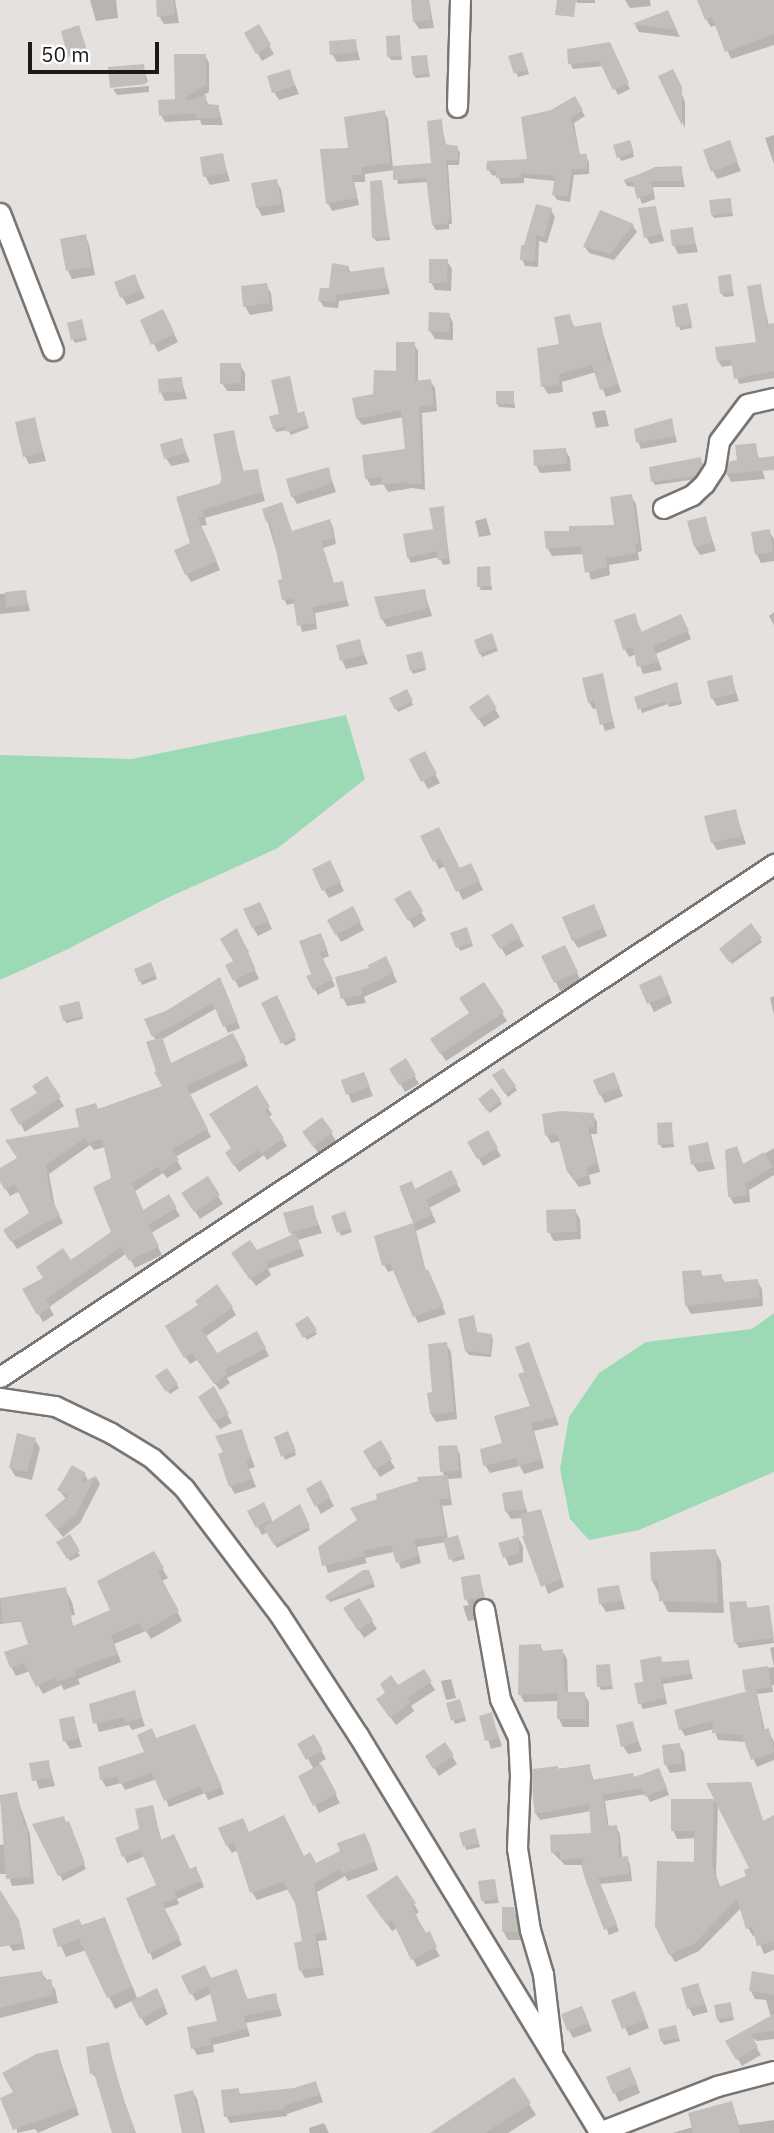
<!DOCTYPE html>
<style>
body{margin:0}
#map{position:relative;width:774px;height:2133px;overflow:hidden;background:#e5e1de;font-family:"IBM Plex Sans",sans-serif}
div>[style]{position:absolute}
.green>*{inset:0;background:#9cdab6}
.shadow>*{inset:0;background:#0003}
.building>*{inset:0;background:#c2bfbb}
.roads{filter:drop-shadow(2px 0 #787572) drop-shadow(-2px 0 #787572) drop-shadow(0 2px #787572) drop-shadow(0 -2px #787572)}
.minor>*{height:19px;margin:-9.5px;padding:0 9.5px;transform-origin:9.5px;border-radius:9.5px;background:#fff}
span{translate:-50% -50%;white-space:nowrap;text-align:center;line-height:1.15;-webkit-text-stroke:5px #fff;paint-order:stroke}
.scale{position:absolute;left:28px;top:42px;width:131px;height:32px;box-sizing:border-box;border:4px solid #1b1a18;border-top:0;padding-left:9px;font-size:21px;line-height:24px;white-space:nowrap;color:#1b1a18;-webkit-text-stroke:5px #fff;paint-order:stroke}
</style>
<div id="map">
<div class="green">
<i style="clip-path:polygon(346px 715px,365px 779px,278px 848px,165px 899px,66px 950px,0 980px,0 755px,132px 759px)"></i>
<i style="clip-path:polygon(774px 1313px,774px 1472px,639px 1530px,589px 1540px,570px 1519px,560px 1469px,569px 1417px,599px 1373px,646px 1342px,752px 1329px)"></i>
</div>
<div class="shadow">
<i style="clip-path:polygon(90px 0,116px 0,118px 18px,96px 21px)"></i>
<i style="clip-path:polygon(157px 0,175px 0,179px 23px,164px 24px,159px 16px)"></i>
<i style="clip-path:polygon(412px 0,429px 0,434px 28px,419px 29px,414px 21px)"></i>
<i style="clip-path:polygon(576px 0,595px 0,595px 3px,577px 3px)"></i>
<i style="clip-path:polygon(625px 0,650px 0,651px 6px,630px 8px)"></i>
<i style="clip-path:polygon(701px 0,774px 0,774px 45px,731px 59px,717px 25px,711px 27px,706px 19px)"></i>
<i style="clip-path:polygon(668px 13px,680px 37px,639px 32px,635px 25px)"></i>
<i style="clip-path:polygon(79px 27px,90px 59px,74px 64px,70px 56px)"></i>
<i style="clip-path:polygon(258px 27px,274px 54px,262px 61px,246px 34px)"></i>
<i style="clip-path:polygon(399px 37px,402px 60px,391px 60px,389px 57px)"></i>
<i style="clip-path:polygon(355px 41px,360px 60px,337px 62px,332px 54px)"></i>
<i style="clip-path:polygon(612px 50px,630px 89px,618px 95px,604px 66px,573px 69px,570px 63px)"></i>
<i style="clip-path:polygon(205px 55px,209px 63px,209px 92px,204px 95px,209px 106px,218px 106px,223px 125px,202px 125px,200px 120px,165px 122px,161px 115px,176px 100px)"></i>
<i style="clip-path:polygon(426px 56px,430px 77px,416px 78px,414px 75px)"></i>
<i style="clip-path:polygon(510px 57px,523px 57px,529px 74px,518px 77px)"></i>
<i style="clip-path:polygon(143px 66px,148px 82px,113px 86px,113px 89px,110px 69px)"></i>
<i style="clip-path:polygon(289px 71px,299px 94px,279px 100px,274px 92px)"></i>
<i style="clip-path:polygon(661px 77px,676px 78px,685px 102px,685px 128px)"></i>
<i style="clip-path:polygon(149px 86px,149px 92px,117px 95px,113px 89px)"></i>
<i style="clip-path:polygon(574px 98px,585px 116px,574px 123px,580px 156px,586px 156px,589px 162px,589px 174px,574px 175px,570px 202px,557px 200px,554px 195px,556px 181px,524px 178px,524px 183px,501px 184px,498px 176px,492px 175px,488px 169px,529px 161px,551px 112px)"></i>
<i style="clip-path:polygon(384px 112px,388px 119px,393px 168px,433px 165px,441px 121px,446px 146px,457px 147px,460px 153px,459px 165px,448px 165px,452px 224px,449px 224px,449px 229px,436px 230px,433px 225px,428px 182px,398px 184px,395px 170px,365px 174px,365px 182px,354px 182px,359px 205px,332px 211px,328px 203px,349px 150px)"></i>
<i style="clip-path:polygon(774px 135px,774px 164px,765px 138px)"></i>
<i style="clip-path:polygon(729px 142px,741px 171px,717px 179px,713px 171px)"></i>
<i style="clip-path:polygon(631px 145px,634px 157px,621px 161px,615px 146px)"></i>
<i style="clip-path:polygon(222px 155px,230px 181px,210px 185px,205px 176px)"></i>
<i style="clip-path:polygon(681px 168px,685px 187px,653px 187px,655px 199px,642px 204px,636px 187px,627px 186px,624px 180px,648px 171px)"></i>
<i style="clip-path:polygon(276px 181px,281px 189px,285px 212px,262px 216px,257px 207px)"></i>
<i style="clip-path:polygon(381px 182px,390px 240px,376px 241px,374px 238px)"></i>
<i style="clip-path:polygon(730px 200px,733px 216px,714px 218px,712px 215px)"></i>
<i style="clip-path:polygon(655px 208px,664px 241px,650px 244px,646px 237px)"></i>
<i style="clip-path:polygon(551px 210px,555px 217px,547px 243px,539px 241px,538px 267px,525px 266px,522px 259px,525px 247px)"></i>
<i style="clip-path:polygon(601px 212px,633px 226px,637px 232px,614px 260px,589px 253px,585px 247px)"></i>
<i style="clip-path:polygon(692px 229px,698px 252px,678px 254px,674px 245px)"></i>
<i style="clip-path:polygon(85px 236px,89px 244px,95px 275px,72px 279px,68px 271px)"></i>
<i style="clip-path:polygon(447px 261px,452px 269px,451px 291px,435px 290px,431px 282px)"></i>
<i style="clip-path:polygon(348px 267px,351px 273px,383px 269px,390px 294px,339px 301px,338px 308px,324px 307px,320px 301px)"></i>
<i style="clip-path:polygon(134px 276px,145px 298px,127px 305px,122px 297px)"></i>
<i style="clip-path:polygon(730px 276px,734px 296px,724px 297px,722px 294px)"></i>
<i style="clip-path:polygon(266px 285px,271px 293px,273px 311px,250px 315px,245px 306px)"></i>
<i style="clip-path:polygon(760px 286px,769px 326px,774px 326px,774px 378px,739px 384px,734px 365px,722px 367px,718px 361px,758px 344px)"></i>
<i style="clip-path:polygon(674px 307px,688px 308px,692px 328px,680px 330px)"></i>
<i style="clip-path:polygon(449px 314px,453px 323px,453px 340px,435px 339px,430px 331px)"></i>
<i style="clip-path:polygon(569px 316px,575px 328px,600px 324px,621px 392px,606px 397px,596px 372px,562px 382px,563px 392px,548px 394px,543px 386px,561px 345px)"></i>
<i style="clip-path:polygon(167px 319px,178px 342px,158px 352px,142px 321px)"></i>
<i style="clip-path:polygon(83px 325px,87px 340px,75px 343px,73px 340px)"></i>
<i style="clip-path:polygon(414px 344px,418px 351px,418px 382px,430px 381px,435px 388px,437px 411px,422px 413px,425px 490px,412px 488px,388px 492px,383px 484px,371px 486px,367px 479px,407px 450px,404px 417px,362px 425px,357px 418px,398px 373px)"></i>
<i style="clip-path:polygon(240px 365px,245px 373px,245px 391px,227px 391px,222px 383px)"></i>
<i style="clip-path:polygon(181px 379px,187px 399px,165px 401px,161px 393px)"></i>
<i style="clip-path:polygon(513px 393px,515px 408px,499px 407px,497px 404px)"></i>
<i style="clip-path:polygon(605px 410px,609px 426px,596px 428px,592px 412px)"></i>
<i style="clip-path:polygon(298px 414px,305px 416px,309px 428px,291px 435px,288px 430px,276px 432px,274px 428px)"></i>
<i style="clip-path:polygon(34px 419px,46px 461px,29px 464px,25px 456px)"></i>
<i style="clip-path:polygon(671px 420px,677px 442px,641px 449px,638px 442px)"></i>
<i style="clip-path:polygon(233px 432px,244px 473px,257px 471px,265px 501px,205px 518px,207px 525px,201px 526px,220px 570px,191px 582px,186px 574px,192px 544px,178px 498px,220px 485px)"></i>
<i style="clip-path:polygon(181px 440px,190px 462px,171px 466px,166px 458px)"></i>
<i style="clip-path:polygon(755px 445px,765px 479px,731px 482px,727px 474px,730px 463px,738px 462px)"></i>
<i style="clip-path:polygon(565px 450px,570px 458px,571px 471px,540px 473px,536px 465px)"></i>
<i style="clip-path:polygon(702px 462px,703px 469px,697px 479px,655px 485px,653px 482px,651px 468px)"></i>
<i style="clip-path:polygon(328px 469px,336px 492px,297px 504px,292px 496px)"></i>
<i style="clip-path:polygon(631px 496px,636px 504px,642px 551px,638px 552px,639px 560px,609px 565px,610px 575px,591px 580px,584px 554px,552px 556px,548px 549px,571px 533px,616px 527px)"></i>
<i style="clip-path:polygon(443px 508px,450px 564px,443px 565px,439px 557px,411px 563px,408px 557px,435px 531px)"></i>
<i style="clip-path:polygon(264px 510px,292px 533px,330px 521px,333px 527px,336px 544px,323px 548px,334px 584px,342px 583px,349px 606px,315px 613px,317px 629px,302px 632px,295px 603px,287px 605px,284px 599px,285px 580px)"></i>
<i style="clip-path:polygon(486px 518px,491px 535px,479px 537px,475px 521px)"></i>
<i style="clip-path:polygon(705px 518px,716px 551px,700px 555px,695px 547px)"></i>
<i style="clip-path:polygon(769px 531px,774px 539px,774px 561px,761px 563px,757px 555px)"></i>
<i style="clip-path:polygon(489px 568px,492px 590px,481px 590px,479px 586px)"></i>
<i style="clip-path:polygon(424px 591px,432px 616px,387px 627px,382px 619px)"></i>
<i style="clip-path:polygon(25px 592px,30px 611px,0 614px,0 594px)"></i>
<i style="clip-path:polygon(774px 612px,774px 625px,769px 616px)"></i>
<i style="clip-path:polygon(634px 615px,642px 633px,685px 624px,691px 639px,656px 654px,662px 670px,643px 674px,636px 654px,629px 657px,625px 649px)"></i>
<i style="clip-path:polygon(493px 638px,498px 651px,482px 657px,480px 653px)"></i>
<i style="clip-path:polygon(359px 641px,368px 664px,346px 669px,342px 660px)"></i>
<i style="clip-path:polygon(423px 657px,426px 670px,413px 674px,411px 670px)"></i>
<i style="clip-path:polygon(602px 675px,615px 728px,605px 731px,597px 708px,593px 709px,589px 702px)"></i>
<i style="clip-path:polygon(731px 677px,739px 701px,717px 706px,712px 698px)"></i>
<i style="clip-path:polygon(677px 685px,682px 704px,669px 707px,668px 704px,642px 713px,636px 698px)"></i>
<i style="clip-path:polygon(406px 691px,413px 705px,398px 712px,391px 698px)"></i>
<i style="clip-path:polygon(487px 697px,500px 717px,484px 727px,476px 715px)"></i>
<i style="clip-path:polygon(424px 753px,440px 783px,428px 789px,412px 760px)"></i>
<i style="clip-path:polygon(735px 811px,746px 844px,717px 850px,712px 842px)"></i>
<i style="clip-path:polygon(438px 829px,460px 870px,475px 873px,483px 890px,463px 900px,446px 866px,439px 869px,435px 861px)"></i>
<i style="clip-path:polygon(334px 870px,344px 891px,329px 898px,324px 890px)"></i>
<i style="clip-path:polygon(409px 892px,426px 920px,414px 928px,397px 900px)"></i>
<i style="clip-path:polygon(594px 906px,607px 936px,578px 948px,573px 940px)"></i>
<i style="clip-path:polygon(352px 909px,364px 930px,341px 942px,329px 921px)"></i>
<i style="clip-path:polygon(264px 912px,272px 929px,258px 936px,253px 928px)"></i>
<i style="clip-path:polygon(512px 925px,524px 946px,506px 956px,494px 935px)"></i>
<i style="clip-path:polygon(237px 931px,249px 952px,247px 954px,259px 979px,239px 988px,227px 966px,235px 962px)"></i>
<i style="clip-path:polygon(468px 933px,473px 946px,460px 951px,453px 934px)"></i>
<i style="clip-path:polygon(760px 939px,762px 942px,732px 964px,722px 949px)"></i>
<i style="clip-path:polygon(324px 941px,329px 956px,322px 959px,335px 986px,318px 995px,308px 977px,313px 974px,302px 942px)"></i>
<i style="clip-path:polygon(569px 955px,581px 981px,560px 991px,544px 957px)"></i>
<i style="clip-path:polygon(390px 967px,397px 982px,364px 997px,366px 1003px,347px 1006px,343px 998px)"></i>
<i style="clip-path:polygon(153px 968px,157px 979px,142px 985px,140px 981px)"></i>
<i style="clip-path:polygon(223px 985px,240px 1028px,228px 1033px,217px 1008px,161px 1040px,171px 1064px,237px 1042px,248px 1066px,189px 1095px,211px 1137px,175px 1157px,182px 1169px,167px 1178px,163px 1173px,135px 1191px,144px 1212px,168px 1197px,180px 1216px,151px 1233px,162px 1255px,135px 1268px,127px 1253px,49px 1307px,54px 1315px,43px 1322px,25px 1290px,113px 1232px,113px 1179px,105px 1147px,94px 1150px,90px 1145px,49px 1174px,55px 1207px,63px 1223px,17px 1249px,10px 1238px,31px 1213px,20px 1191px,10px 1196px,0 1179px,0 1171px,82px 1129px,98px 1110px,164px 1087px,156px 1041px,146px 1020px)"></i>
<i style="clip-path:polygon(665px 985px,672px 1003px,654px 1012px,641px 986px)"></i>
<i style="clip-path:polygon(774px 996px,774px 1015px,770px 998px)"></i>
<i style="clip-path:polygon(276px 998px,296px 1040px,285px 1046px,264px 1004px)"></i>
<i style="clip-path:polygon(80px 1006px,83px 1019px,66px 1023px,65px 1020px)"></i>
<i style="clip-path:polygon(502px 1013px,507px 1021px,446px 1061px,432px 1039px,471px 1014px)"></i>
<i style="clip-path:polygon(406px 1061px,419px 1084px,405px 1092px,392px 1069px)"></i>
<i style="clip-path:polygon(503px 1070px,517px 1090px,508px 1097px,494px 1076px)"></i>
<i style="clip-path:polygon(364px 1074px,373px 1096px,352px 1103px,343px 1081px)"></i>
<i style="clip-path:polygon(613px 1074px,623px 1096px,605px 1103px,600px 1094px)"></i>
<i style="clip-path:polygon(47px 1079px,64px 1106px,25px 1132px,13px 1110px,39px 1094px)"></i>
<i style="clip-path:polygon(256px 1087px,272px 1115px,268px 1117px,287px 1146px,267px 1160px,264px 1155px,239px 1172px,231px 1160px)"></i>
<i style="clip-path:polygon(500px 1101px,502px 1104px,490px 1113px,482px 1103px)"></i>
<i style="clip-path:polygon(593px 1115px,597px 1122px,597px 1134px,591px 1134px,600px 1172px,589px 1175px,591px 1184px,579px 1187px,568px 1172px,561px 1141px,551px 1143px,547px 1136px)"></i>
<i style="clip-path:polygon(671px 1124px,674px 1147px,662px 1148px,660px 1144px)"></i>
<i style="clip-path:polygon(331px 1133px,336px 1141px,319px 1154px,309px 1140px)"></i>
<i style="clip-path:polygon(487px 1133px,501px 1156px,483px 1166px,470px 1143px)"></i>
<i style="clip-path:polygon(707px 1144px,715px 1169px,698px 1172px,693px 1164px)"></i>
<i style="clip-path:polygon(737px 1148px,744px 1166px,774px 1148px,774px 1175px,749px 1190px,750px 1202px,734px 1204px,730px 1197px,727px 1151px)"></i>
<i style="clip-path:polygon(450px 1172px,461px 1191px,429px 1208px,436px 1222px,416px 1231px,426px 1272px,446px 1314px,418px 1323px,395px 1270px,388px 1272px,384px 1265px,376px 1237px,415px 1224px,401px 1187px,415px 1191px)"></i>
<i style="clip-path:polygon(207px 1179px,223px 1204px,200px 1219px,184px 1194px)"></i>
<i style="clip-path:polygon(312px 1207px,322px 1233px,298px 1240px,304px 1256px,268px 1269px,271px 1275px,256px 1286px,237px 1260px,293px 1236px,290px 1232px)"></i>
<i style="clip-path:polygon(575px 1211px,580px 1219px,581px 1239px,554px 1241px,549px 1232px)"></i>
<i style="clip-path:polygon(346px 1216px,352px 1232px,341px 1236px,333px 1217px)"></i>
<i style="clip-path:polygon(700px 1272px,704px 1278px,721px 1276px,725px 1284px,757px 1281px,762px 1289px,763px 1306px,691px 1314px,686px 1305px)"></i>
<i style="clip-path:polygon(232px 1308px,236px 1315px,205px 1337px,216px 1355px,257px 1333px,269px 1356px,227px 1378px,230px 1383px,220px 1390px,197px 1360px,190px 1364px,167px 1327px)"></i>
<i style="clip-path:polygon(473px 1317px,478px 1334px,491px 1336px,493px 1339px,491px 1357px,469px 1355px,466px 1351px)"></i>
<i style="clip-path:polygon(308px 1319px,317px 1334px,307px 1340px,297px 1325px)"></i>
<i style="clip-path:polygon(446px 1344px,451px 1352px,457px 1419px,436px 1422px,431px 1414px)"></i>
<i style="clip-path:polygon(528px 1344px,559px 1425px,534px 1431px,544px 1468px,524px 1474px,520px 1466px,490px 1473px,485px 1465px,532px 1407px,526px 1373px)"></i>
<i style="clip-path:polygon(167px 1370px,179px 1388px,170px 1394px,157px 1376px)"></i>
<i style="clip-path:polygon(213px 1389px,232px 1423px,220px 1429px,205px 1406px)"></i>
<i style="clip-path:polygon(241px 1431px,255px 1467px,249px 1469px,256px 1487px,235px 1494px,230px 1486px,226px 1453px)"></i>
<i style="clip-path:polygon(290px 1437px,296px 1455px,285px 1460px,276px 1438px)"></i>
<i style="clip-path:polygon(35px 1440px,40px 1448px,32px 1480px,15px 1476px,10px 1467px)"></i>
<i style="clip-path:polygon(380px 1443px,395px 1468px,380px 1477px,365px 1452px)"></i>
<i style="clip-path:polygon(456px 1446px,460px 1455px,462px 1478px,448px 1479px,452px 1505px,442px 1506px,448px 1539px,459px 1540px,465px 1559px,453px 1562px,446px 1542px,417px 1547px,421px 1563px,401px 1569px,394px 1552px,365px 1558px,367px 1563px,328px 1573px,320px 1547px,445px 1477px,442px 1471px)"></i>
<i style="clip-path:polygon(85px 1475px,89px 1482px,96px 1477px,100px 1484px,80px 1523px,63px 1537px,47px 1516px,66px 1499px,59px 1490px)"></i>
<i style="clip-path:polygon(321px 1483px,334px 1506px,321px 1514px,308px 1489px)"></i>
<i style="clip-path:polygon(521px 1492px,528px 1514px,540px 1511px,544px 1520px,564px 1587px,548px 1594px,522px 1518px,511px 1519px,506px 1511px)"></i>
<i style="clip-path:polygon(263px 1505px,273px 1523px,300px 1507px,310px 1530px,277px 1548px,268px 1532px,262px 1535px,249px 1511px)"></i>
<i style="clip-path:polygon(69px 1536px,80px 1556px,70px 1561px,59px 1542px)"></i>
<i style="clip-path:polygon(519px 1539px,523px 1547px,523px 1562px,509px 1566px,500px 1544px)"></i>
<i style="clip-path:polygon(715px 1551px,721px 1562px,724px 1613px,668px 1612px,652px 1580px)"></i>
<i style="clip-path:polygon(153px 1553px,168px 1578px,162px 1581px,182px 1621px,151px 1639px,146px 1631px,114px 1644px,121px 1662px,78px 1679px,80px 1684px,64px 1690px,61px 1685px,43px 1694px,30px 1671px,16px 1676px,11px 1667px,73px 1628px,113px 1611px)"></i>
<i style="clip-path:polygon(371px 1575px,375px 1587px,330px 1602px,327px 1597px)"></i>
<i style="clip-path:polygon(479px 1576px,487px 1605px,475px 1607px,474px 1620px,468px 1621px,463px 1606px,469px 1605px,466px 1599px)"></i>
<i style="clip-path:polygon(619px 1587px,625px 1609px,606px 1612px,601px 1604px)"></i>
<i style="clip-path:polygon(65px 1589px,72px 1602px,75px 1615px,0 1624px,0 1600px)"></i>
<i style="clip-path:polygon(358px 1600px,377px 1629px,364px 1638px,350px 1616px)"></i>
<i style="clip-path:polygon(745px 1603px,748px 1608px,768px 1607px,774px 1643px,739px 1648px,736px 1643px)"></i>
<i style="clip-path:polygon(540px 1646px,544px 1652px,562px 1651px,567px 1659px,568px 1694px,584px 1694px,589px 1702px,589px 1727px,563px 1727px,559px 1719px,559px 1701px,524px 1702px,520px 1694px)"></i>
<i style="clip-path:polygon(774px 1647px,774px 1685px,772px 1685px,773px 1692px,757px 1694px,765px 1731px,768px 1730px,774px 1742px,774px 1760px,757px 1767px,746px 1742px,718px 1740px,714px 1729px,685px 1736px,681px 1729px,748px 1693px,744px 1672px,774px 1667px,770px 1648px)"></i>
<i style="clip-path:polygon(660px 1658px,663px 1663px,688px 1662px,693px 1679px,663px 1684px,667px 1704px,643px 1709px,640px 1703px,645px 1683px)"></i>
<i style="clip-path:polygon(609px 1666px,613px 1689px,601px 1690px,599px 1686px)"></i>
<i style="clip-path:polygon(423px 1671px,435px 1690px,411px 1706px,414px 1711px,396px 1725px,383px 1707px,398px 1688px)"></i>
<i style="clip-path:polygon(451px 1679px,456px 1698px,446px 1700px,441px 1681px)"></i>
<i style="clip-path:polygon(134px 1693px,145px 1726px,132px 1730px,129px 1725px,99px 1732px,91px 1706px)"></i>
<i style="clip-path:polygon(461px 1704px,466px 1721px,455px 1724px,448px 1705px)"></i>
<i style="clip-path:polygon(491px 1714px,502px 1746px,491px 1749px,481px 1717px)"></i>
<i style="clip-path:polygon(73px 1718px,82px 1747px,70px 1749px,65px 1741px)"></i>
<i style="clip-path:polygon(632px 1723px,642px 1751px,628px 1754px,623px 1746px)"></i>
<i style="clip-path:polygon(198px 1733px,224px 1794px,208px 1800px,205px 1793px,169px 1807px,157px 1779px,125px 1790px,121px 1783px,106px 1787px,102px 1780px,147px 1753px,156px 1740px)"></i>
<i style="clip-path:polygon(313px 1736px,326px 1759px,319px 1763px,340px 1803px,319px 1813px,300px 1776px,313px 1768px,300px 1744px)"></i>
<i style="clip-path:polygon(679px 1745px,684px 1753px,686px 1771px,670px 1773px,666px 1765px)"></i>
<i style="clip-path:polygon(452px 1756px,457px 1764px,439px 1776px,432px 1764px)"></i>
<i style="clip-path:polygon(48px 1761px,55px 1786px,39px 1789px,31px 1764px)"></i>
<i style="clip-path:polygon(589px 1766px,594px 1781px,662px 1776px,669px 1795px,650px 1802px,646px 1794px,605px 1801px,609px 1828px,616px 1827px,620px 1834px,622px 1858px,627px 1858px,630px 1864px,632px 1881px,599px 1884px,619px 1931px,609px 1935px,583px 1865px,565px 1865px,552px 1852px,593px 1834px,591px 1811px,540px 1820px,536px 1814px,534px 1771px)"></i>
<i style="clip-path:polygon(evenodd,750px 1784px,774px 1852px,774px 1950px,764px 1954px,756px 1935px,753px 1936px,748px 1928px,742px 1907px,699px 1951px,675px 1962px,670px 1954px,695px 1864px,696px 1838px,677px 1839px,673px 1830px,673px 1801px,717px 1801px,750px 1784px,718px 1803px,752px 1869px,748px 1877px,721px 1889px,716px 1875px,718px 1803px)"></i>
<i style="clip-path:polygon(16px 1794px,30px 1834px,34px 1884px,12px 1886px,8px 1874px,0 1874px,0 1845px,6px 1844px,0 1797px)"></i>
<i style="clip-path:polygon(152px 1807px,162px 1842px,190px 1871px,199px 1874px,204px 1887px,177px 1899px,179px 1904px,164px 1909px,182px 1945px,153px 1960px,128px 1899px,158px 1886px,145px 1856px,127px 1863px,124px 1856px)"></i>
<i style="clip-path:polygon(66px 1823px,86px 1869px,63px 1881px,34px 1825px)"></i>
<i style="clip-path:polygon(475px 1830px,480px 1847px,466px 1850px,461px 1834px)"></i>
<i style="clip-path:polygon(249px 1834px,316px 1866px,342px 1852px,365px 1835px,369px 1843px,378px 1870px,348px 1881px,345px 1876px,317px 1892px,327px 1940px,318px 1941px,324px 1975px,305px 1978px,301px 1971px,304px 1943px,296px 1902px,289px 1889px,257px 1900px,252px 1892px,238px 1850px,232px 1853px,227px 1845px)"></i>
<i style="clip-path:polygon(396px 1877px,419px 1912px,415px 1915px,440px 1956px,417px 1967px,397px 1928px,392px 1931px,373px 1904px)"></i>
<i style="clip-path:polygon(494px 1881px,499px 1903px,485px 1904px,483px 1901px)"></i>
<i style="clip-path:polygon(0 1893px,21px 1929px,25px 1949px,13px 1951px,9px 1945px)"></i>
<i style="clip-path:polygon(513px 1909px,518px 1917px,521px 1940px,508px 1940px,503px 1931px)"></i>
<i style="clip-path:polygon(104px 1919px,138px 2000px,161px 1999px,168px 2014px,146px 2026px,132px 2001px,115px 2009px,86px 1950px,66px 1957px,54px 1930px,82px 1927px)"></i>
<i style="clip-path:polygon(236px 1971px,248px 2000px,275px 1995px,282px 2016px,246px 2023px,250px 2036px,213px 2045px,214px 2052px,197px 2055px,193px 2048px,219px 2022px,212px 1993px,196px 2001px,192px 1994px,211px 1980px)"></i>
<i style="clip-path:polygon(41px 1973px,55px 1989px,58px 2003px,0 2018px,0 1979px)"></i>
<i style="clip-path:polygon(774px 1976px,774px 2039px,757px 2041px,750px 2036px,761px 2055px,742px 2066px,727px 2042px,771px 2017px,766px 2000px,755px 1999px,751px 1991px)"></i>
<i style="clip-path:polygon(698px 1985px,708px 2012px,693px 2016px,689px 2008px)"></i>
<i style="clip-path:polygon(613px 2001px,638px 2001px,649px 2028px,629px 2036px)"></i>
<i style="clip-path:polygon(730px 2004px,734px 2020px,720px 2023px,718px 2019px)"></i>
<i style="clip-path:polygon(582px 2008px,592px 2031px,573px 2038px,569px 2030px)"></i>
<i style="clip-path:polygon(675px 2027px,680px 2041px,664px 2045px,662px 2041px)"></i>
<i style="clip-path:polygon(108px 2044px,123px 2098px,136px 2133px,114px 2133px,98px 2079px,92px 2074px)"></i>
<i style="clip-path:polygon(57px 2051px,79px 2115px,38px 2133px,35px 2129px,17px 2133px,16px 2093px)"></i>
<i style="clip-path:polygon(634px 2077px,640px 2093px,619px 2102px,608px 2078px)"></i>
<i style="clip-path:polygon(316px 2083px,323px 2102px,287px 2114px,287px 2116px,230px 2123px,226px 2116px,238px 2090px,241px 2095px,294px 2089px)"></i>
<i style="clip-path:polygon(193px 2092px,197px 2099px,205px 2133px,183px 2133px)"></i>
<i style="clip-path:polygon(732px 2103px,739px 2125px,774px 2120px,774px 2133px,672px 2133px,693px 2127px)"></i>
<i style="clip-path:polygon(529px 2104px,536px 2115px,508px 2133px,433px 2133px)"></i>
<i style="clip-path:polygon(324px 2123px,329px 2133px,310px 2133px,309px 2128px)"></i>
</div>
<div class="building">
<i style="clip-path:polygon(156px 0,174px 0,175px 15px,157px 17px)"></i>
<i style="clip-path:polygon(411px 0,429px 0,431px 20px,413px 22px)"></i>
<i style="clip-path:polygon(557px 0,576px 0,574px 17px,555px 15px)"></i>
<i style="clip-path:polygon(697px 0,774px 0,774px 34px,725px 52px,712px 17px,705px 20px)"></i>
<i style="clip-path:polygon(668px 10px,677px 30px,632px 24px)"></i>
<i style="clip-path:polygon(259px 24px,271px 45px,256px 54px,244px 33px)"></i>
<i style="clip-path:polygon(79px 25px,87px 51px,68px 57px,61px 31px)"></i>
<i style="clip-path:polygon(400px 35px,401px 56px,387px 57px,386px 36px)"></i>
<i style="clip-path:polygon(356px 39px,357px 52px,330px 55px,329px 41px)"></i>
<i style="clip-path:polygon(610px 42px,629px 83px,613px 90px,599px 61px,568px 64px,567px 49px)"></i>
<i style="clip-path:polygon(522px 52px,528px 70px,514px 74px,508px 56px)"></i>
<i style="clip-path:polygon(174px 54px,206px 54px,206px 85px,186px 97px,187px 101px,206px 95px,206px 104px,219px 105px,219px 118px,196px 118px,197px 113px,159px 116px,158px 100px,175px 99px)"></i>
<i style="clip-path:polygon(427px 55px,429px 74px,413px 75px,411px 56px)"></i>
<i style="clip-path:polygon(144px 64px,146px 84px,110px 88px,108px 67px)"></i>
<i style="clip-path:polygon(290px 69px,295px 86px,272px 93px,267px 76px)"></i>
<i style="clip-path:polygon(673px 69px,682px 87px,682px 126px,658px 76px)"></i>
<i style="clip-path:polygon(575px 96px,583px 110px,571px 117px,579px 154px,587px 154px,587px 169px,572px 169px,568px 197px,552px 195px,555px 176px,521px 173px,522px 178px,496px 178px,496px 171px,486px 170px,487px 161px,527px 159px,521px 117px,551px 110px)"></i>
<i style="clip-path:polygon(385px 110px,390px 163px,362px 167px,362px 175px,352px 175px,356px 198px,326px 204px,320px 149px,348px 148px,344px 117px)"></i>
<i style="clip-path:polygon(442px 119px,444px 144px,458px 146px,458px 160px,446px 160px,450px 219px,447px 219px,448px 224px,432px 225px,426px 178px,393px 180px,393px 166px,431px 163px,427px 121px)"></i>
<i style="clip-path:polygon(630px 140px,634px 153px,617px 158px,613px 145px)"></i>
<i style="clip-path:polygon(730px 140px,738px 162px,711px 172px,703px 150px)"></i>
<i style="clip-path:polygon(223px 153px,227px 173px,203px 177px,200px 157px)"></i>
<i style="clip-path:polygon(682px 166px,682px 181px,651px 181px,653px 193px,637px 199px,633px 182px,622px 182px,655px 167px)"></i>
<i style="clip-path:polygon(277px 179px,281px 204px,256px 208px,251px 183px)"></i>
<i style="clip-path:polygon(382px 180px,389px 237px,372px 238px,370px 181px)"></i>
<i style="clip-path:polygon(731px 198px,732px 213px,711px 215px,709px 200px)"></i>
<i style="clip-path:polygon(536px 204px,552px 208px,544px 237px,536px 235px,535px 261px,520px 260px,521px 245px,524px 245px)"></i>
<i style="clip-path:polygon(656px 206px,661px 234px,644px 238px,638px 208px)"></i>
<i style="clip-path:polygon(600px 210px,634px 224px,610px 254px,583px 247px)"></i>
<i style="clip-path:polygon(693px 227px,695px 244px,672px 246px,670px 230px)"></i>
<i style="clip-path:polygon(86px 234px,91px 267px,66px 271px,60px 239px)"></i>
<i style="clip-path:polygon(429px 259px,448px 259px,447px 283px,429px 283px)"></i>
<i style="clip-path:polygon(332px 263px,349px 266px,348px 272px,384px 267px,387px 288px,336px 295px,336px 302px,318px 301px,320px 288px,329px 288px)"></i>
<i style="clip-path:polygon(135px 274px,141px 290px,120px 298px,114px 282px)"></i>
<i style="clip-path:polygon(731px 274px,733px 292px,720px 294px,718px 276px)"></i>
<i style="clip-path:polygon(267px 283px,270px 303px,243px 307px,241px 286px)"></i>
<i style="clip-path:polygon(761px 284px,767px 324px,774px 323px,774px 371px,734px 379px,731px 360px,717px 361px,715px 347px,756px 342px,747px 286px)"></i>
<i style="clip-path:polygon(687px 303px,692px 324px,676px 327px,672px 306px)"></i>
<i style="clip-path:polygon(163px 309px,175px 334px,151px 345px,140px 320px)"></i>
<i style="clip-path:polygon(429px 312px,450px 313px,449px 332px,428px 331px)"></i>
<i style="clip-path:polygon(570px 314px,573px 327px,601px 322px,608px 362px,611px 361px,618px 384px,600px 390px,592px 365px,559px 374px,560px 384px,541px 387px,537px 348px,559px 344px,554px 317px)"></i>
<i style="clip-path:polygon(82px 319px,86px 337px,71px 340px,67px 323px)"></i>
<i style="clip-path:polygon(396px 342px,415px 342px,415px 381px,431px 379px,434px 405px,419px 407px,422px 484px,407px 484px,407px 482px,382px 485px,381px 477px,365px 479px,362px 455px,405px 449px,401px 410px,356px 419px,352px 398px,373px 394px,374px 370px,396px 371px)"></i>
<i style="clip-path:polygon(220px 363px,241px 363px,241px 383px,220px 384px)"></i>
<i style="clip-path:polygon(290px 376px,298px 413px,304px 411px,308px 425px,287px 432px,285px 427px,273px 429px,269px 416px,279px 414px,271px 380px)"></i>
<i style="clip-path:polygon(182px 377px,183px 391px,159px 393px,158px 379px)"></i>
<i style="clip-path:polygon(496px 391px,514px 391px,514px 404px,496px 404px)"></i>
<i style="clip-path:polygon(35px 417px,43px 452px,23px 457px,15px 422px)"></i>
<i style="clip-path:polygon(672px 418px,675px 436px,636px 443px,634px 429px)"></i>
<i style="clip-path:polygon(234px 430px,242px 471px,258px 469px,262px 492px,202px 510px,204px 516px,198px 518px,217px 561px,185px 575px,174px 550px,190px 543px,176px 497px,219px 484px,222px 480px,213px 434px)"></i>
<i style="clip-path:polygon(182px 438px,186px 453px,164px 459px,160px 444px)"></i>
<i style="clip-path:polygon(756px 443px,758px 458px,774px 456px,774px 470px,725px 474px,728px 462px,737px 460px,735px 445px)"></i>
<i style="clip-path:polygon(566px 448px,567px 464px,534px 466px,533px 450px)"></i>
<i style="clip-path:polygon(701px 457px,702px 465px,695px 476px,651px 482px,649px 467px)"></i>
<i style="clip-path:polygon(329px 467px,332px 483px,291px 497px,286px 479px)"></i>
<i style="clip-path:polygon(632px 494px,639px 543px,635px 544px,636px 553px,606px 558px,607px 567px,585px 573px,581px 546px,546px 549px,544px 531px,569px 531px,569px 526px,614px 525px,610px 497px)"></i>
<i style="clip-path:polygon(282px 502px,292px 531px,330px 519px,334px 538px,321px 541px,334px 583px,343px 581px,347px 600px,313px 607px,315px 623px,297px 626px,293px 598px,282px 600px,278px 580px,282px 579px,270px 521px,266px 522px,262px 509px)"></i>
<i style="clip-path:polygon(444px 506px,448px 559px,438px 560px,437px 551px,407px 558px,403px 534px,433px 529px,429px 508px)"></i>
<i style="clip-path:polygon(706px 516px,712px 543px,694px 547px,687px 521px)"></i>
<i style="clip-path:polygon(770px 529px,773px 552px,755px 555px,751px 532px)"></i>
<i style="clip-path:polygon(490px 566px,491px 586px,477px 587px,477px 567px)"></i>
<i style="clip-path:polygon(425px 589px,428px 608px,381px 620px,374px 597px)"></i>
<i style="clip-path:polygon(26px 590px,27px 605px,6px 607px,5px 592px)"></i>
<i style="clip-path:polygon(635px 613px,641px 632px,681px 614px,689px 631px,653px 646px,659px 662px,637px 667px,633px 647px,623px 650px,614px 620px)"></i>
<i style="clip-path:polygon(492px 633px,497px 647px,479px 654px,474px 640px)"></i>
<i style="clip-path:polygon(360px 639px,364px 655px,340px 661px,336px 645px)"></i>
<i style="clip-path:polygon(422px 651px,426px 667px,410px 671px,406px 655px)"></i>
<i style="clip-path:polygon(603px 673px,613px 721px,600px 725px,594px 701px,588px 703px,582px 678px)"></i>
<i style="clip-path:polygon(732px 675px,736px 693px,711px 699px,707px 681px)"></i>
<i style="clip-path:polygon(677px 682px,681px 701px,666px 704px,665px 701px,638px 710px,634px 697px)"></i>
<i style="clip-path:polygon(407px 689px,413px 701px,395px 710px,389px 698px)"></i>
<i style="clip-path:polygon(488px 694px,497px 708px,478px 720px,469px 707px)"></i>
<i style="clip-path:polygon(425px 751px,437px 774px,421px 782px,409px 759px)"></i>
<i style="clip-path:polygon(736px 809px,742px 836px,711px 843px,704px 816px)"></i>
<i style="clip-path:polygon(439px 827px,460px 868px,471px 863px,480px 881px,456px 892px,440px 858px,433px 862px,420px 836px)"></i>
<i style="clip-path:polygon(330px 860px,341px 882px,322px 891px,312px 869px)"></i>
<i style="clip-path:polygon(410px 890px,423px 911px,408px 921px,394px 899px)"></i>
<i style="clip-path:polygon(260px 902px,269px 921px,252px 928px,243px 909px)"></i>
<i style="clip-path:polygon(594px 904px,604px 928px,572px 941px,562px 917px)"></i>
<i style="clip-path:polygon(353px 906px,361px 922px,335px 935px,327px 920px)"></i>
<i style="clip-path:polygon(512px 923px,520px 937px,500px 949px,491px 935px)"></i>
<i style="clip-path:polygon(751px 923px,762px 938px,729px 962px,719px 949px)"></i>
<i style="clip-path:polygon(467px 927px,472px 943px,456px 948px,450px 933px)"></i>
<i style="clip-path:polygon(237px 928px,256px 970px,233px 981px,225px 965px,233px 961px,220px 939px)"></i>
<i style="clip-path:polygon(321px 933px,327px 950px,320px 953px,333px 979px,313px 990px,306px 976px,311px 974px,299px 941px)"></i>
<i style="clip-path:polygon(565px 945px,578px 972px,554px 983px,541px 956px)"></i>
<i style="clip-path:polygon(386px 956px,394px 973px,361px 988px,362px 995px,341px 999px,335px 977px,369px 968px,368px 965px)"></i>
<i style="clip-path:polygon(151px 962px,156px 975px,139px 982px,134px 969px)"></i>
<i style="clip-path:polygon(661px 975px,669px 995px,647px 1004px,639px 985px)"></i>
<i style="clip-path:polygon(220px 977px,238px 1021px,223px 1027px,213px 1003px,152px 1037px,144px 1019px,166px 1011px)"></i>
<i style="clip-path:polygon(484px 982px,504px 1012px,440px 1054px,430px 1039px,469px 1013px,459px 998px)"></i>
<i style="clip-path:polygon(277px 995px,296px 1036px,281px 1044px,261px 1003px)"></i>
<i style="clip-path:polygon(79px 1001px,83px 1016px,63px 1021px,59px 1006px)"></i>
<i style="clip-path:polygon(233px 1033px,246px 1058px,186px 1086px,208px 1129px,172px 1149px,179px 1160px,161px 1172px,158px 1167px,132px 1183px,143px 1210px,169px 1194px,177px 1208px,148px 1225px,159px 1246px,129px 1261px,121px 1247px,46px 1299px,51px 1307px,37px 1315px,22px 1289px,43px 1278px,36px 1267px,63px 1248px,71px 1260px,111px 1232px,93px 1187px,111px 1178px,102px 1139px,88px 1143px,86px 1137px,46px 1165px,51px 1198px,60px 1215px,11px 1242px,3px 1230px,29px 1213px,14px 1184px,5px 1190px,0 1182px,0 1168px,17px 1158px,5px 1140px,79px 1127px,75px 1109px,96px 1103px,98px 1109px,162px 1086px,154px 1072px,156px 1071px,146px 1042px,162px 1037px,171px 1063px)"></i>
<i style="clip-path:polygon(406px 1058px,416px 1075px,399px 1085px,389px 1069px)"></i>
<i style="clip-path:polygon(503px 1068px,516px 1086px,505px 1094px,492px 1075px)"></i>
<i style="clip-path:polygon(364px 1072px,370px 1087px,346px 1095px,341px 1080px)"></i>
<i style="clip-path:polygon(614px 1072px,620px 1088px,599px 1095px,593px 1080px)"></i>
<i style="clip-path:polygon(47px 1076px,61px 1097px,19px 1125px,10px 1109px,37px 1093px,32px 1086px)"></i>
<i style="clip-path:polygon(257px 1085px,270px 1107px,265px 1110px,284px 1138px,261px 1154px,258px 1150px,234px 1166px,225px 1153px,231px 1148px,209px 1114px)"></i>
<i style="clip-path:polygon(492px 1088px,501px 1100px,487px 1111px,478px 1099px)"></i>
<i style="clip-path:polygon(561px 1111px,594px 1113px,594px 1127px,588px 1127px,597px 1164px,586px 1167px,588px 1176px,573px 1180px,571px 1171px,567px 1172px,557px 1134px,545px 1136px,542px 1114px)"></i>
<i style="clip-path:polygon(322px 1117px,333px 1132px,313px 1147px,302px 1132px)"></i>
<i style="clip-path:polygon(672px 1122px,673px 1144px,658px 1145px,657px 1123px)"></i>
<i style="clip-path:polygon(488px 1130px,498px 1148px,477px 1159px,467px 1142px)"></i>
<i style="clip-path:polygon(708px 1142px,712px 1161px,691px 1165px,688px 1146px)"></i>
<i style="clip-path:polygon(737px 1146px,743px 1164px,764px 1152px,773px 1167px,746px 1183px,747px 1196px,728px 1197px,725px 1150px)"></i>
<i style="clip-path:polygon(451px 1170px,458px 1183px,426px 1200px,433px 1214px,414px 1224px,425px 1271px,428px 1269px,444px 1306px,413px 1317px,390px 1263px,382px 1266px,374px 1236px,413px 1223px,399px 1186px,412px 1181px,415px 1189px)"></i>
<i style="clip-path:polygon(208px 1176px,220px 1195px,194px 1212px,181px 1193px)"></i>
<i style="clip-path:polygon(313px 1205px,318px 1225px,289px 1233px,283px 1213px)"></i>
<i style="clip-path:polygon(576px 1209px,577px 1232px,547px 1233px,546px 1210px)"></i>
<i style="clip-path:polygon(345px 1211px,351px 1228px,337px 1233px,331px 1216px)"></i>
<i style="clip-path:polygon(296px 1233px,301px 1249px,265px 1262px,269px 1267px,250px 1280px,231px 1253px,250px 1240px,257px 1250px)"></i>
<i style="clip-path:polygon(701px 1270px,702px 1276px,722px 1274px,722px 1282px,758px 1279px,760px 1298px,685px 1306px,682px 1271px)"></i>
<i style="clip-path:polygon(217px 1284px,233px 1307px,202px 1329px,217px 1353px,257px 1331px,266px 1348px,224px 1370px,227px 1374px,214px 1384px,192px 1353px,184px 1358px,165px 1326px,198px 1305px,195px 1301px)"></i>
<i style="clip-path:polygon(474px 1315px,477px 1332px,492px 1334px,490px 1354px,465px 1351px,458px 1319px)"></i>
<i style="clip-path:polygon(308px 1316px,317px 1330px,303px 1338px,295px 1324px)"></i>
<i style="clip-path:polygon(447px 1342px,454px 1412px,430px 1414px,427px 1393px,432px 1392px,428px 1344px)"></i>
<i style="clip-path:polygon(529px 1342px,556px 1417px,531px 1423px,541px 1460px,518px 1466px,516px 1458px,483px 1466px,480px 1449px,502px 1443px,494px 1416px,530px 1406px,518px 1374px,524px 1372px,515px 1347px)"></i>
<i style="clip-path:polygon(167px 1368px,178px 1384px,166px 1392px,155px 1376px)"></i>
<i style="clip-path:polygon(214px 1386px,229px 1414px,214px 1422px,198px 1397px)"></i>
<i style="clip-path:polygon(242px 1429px,251px 1458px,246px 1460px,252px 1479px,229px 1487px,218px 1454px,223px 1452px,215px 1436px)"></i>
<i style="clip-path:polygon(288px 1431px,296px 1451px,281px 1457px,274px 1437px)"></i>
<i style="clip-path:polygon(17px 1433px,36px 1438px,27px 1472px,9px 1468px)"></i>
<i style="clip-path:polygon(381px 1440px,392px 1459px,374px 1470px,363px 1451px)"></i>
<i style="clip-path:polygon(457px 1445px,459px 1470px,440px 1472px,438px 1446px)"></i>
<i style="clip-path:polygon(72px 1465px,86px 1473px,81px 1481px,83px 1483px,96px 1475px,76px 1514px,57px 1530px,45px 1515px,68px 1496px,57px 1490px)"></i>
<i style="clip-path:polygon(448px 1475px,449px 1499px,439px 1499px,446px 1535px,414px 1540px,418px 1556px,396px 1563px,391px 1545px,363px 1551px,365px 1556px,322px 1566px,318px 1547px,357px 1520px,350px 1508px,377px 1499px,376px 1494px,418px 1481px,417px 1477px)"></i>
<i style="clip-path:polygon(321px 1480px,330px 1497px,315px 1507px,306px 1489px)"></i>
<i style="clip-path:polygon(522px 1490px,525px 1509px,505px 1512px,502px 1493px)"></i>
<i style="clip-path:polygon(264px 1502px,272px 1519px,256px 1528px,247px 1511px)"></i>
<i style="clip-path:polygon(300px 1504px,310px 1526px,274px 1545px,263px 1527px)"></i>
<i style="clip-path:polygon(541px 1509px,561px 1579px,541px 1587px,522px 1536px,524px 1535px,520px 1514px)"></i>
<i style="clip-path:polygon(70px 1534px,80px 1551px,67px 1559px,56px 1542px)"></i>
<i style="clip-path:polygon(458px 1535px,464px 1555px,449px 1560px,443px 1539px)"></i>
<i style="clip-path:polygon(519px 1537px,519px 1553px,503px 1558px,498px 1543px)"></i>
<i style="clip-path:polygon(716px 1549px,718px 1603px,659px 1601px,658px 1580px,651px 1581px,650px 1552px)"></i>
<i style="clip-path:polygon(154px 1551px,164px 1568px,158px 1572px,179px 1611px,144px 1632px,139px 1623px,111px 1635px,118px 1654px,74px 1670px,76px 1675px,57px 1682px,55px 1677px,36px 1687px,24px 1663px,10px 1668px,4px 1652px,28px 1644px,20px 1620px,3px 1623px,0 1598px,66px 1587px,73px 1626px,110px 1610px,97px 1581px)"></i>
<i style="clip-path:polygon(363px 1570px,369px 1570px,374px 1583px,327px 1600px,325px 1596px)"></i>
<i style="clip-path:polygon(480px 1574px,483px 1597px,464px 1600px,461px 1577px)"></i>
<i style="clip-path:polygon(619px 1585px,622px 1601px,599px 1604px,597px 1588px)"></i>
<i style="clip-path:polygon(359px 1598px,373px 1620px,358px 1631px,343px 1608px)"></i>
<i style="clip-path:polygon(746px 1601px,747px 1608px,769px 1605px,774px 1638px,734px 1643px,729px 1602px)"></i>
<i style="clip-path:polygon(541px 1644px,541px 1651px,563px 1649px,565px 1692px,585px 1692px,586px 1719px,557px 1719px,557px 1693px,518px 1695px,519px 1645px)"></i>
<i style="clip-path:polygon(661px 1656px,662px 1662px,689px 1660px,691px 1674px,661px 1679px,665px 1698px,638px 1704px,634px 1683px,643px 1682px,640px 1660px)"></i>
<i style="clip-path:polygon(610px 1664px,612px 1686px,597px 1687px,596px 1665px)"></i>
<i style="clip-path:polygon(768px 1666px,771px 1687px,745px 1691px,742px 1670px)"></i>
<i style="clip-path:polygon(424px 1669px,432px 1681px,407px 1698px,411px 1702px,390px 1718px,376px 1699px,385px 1693px,380px 1684px,391px 1675px,398px 1685px)"></i>
<i style="clip-path:polygon(756px 1689px,763px 1730px,769px 1728px,774px 1752px,751px 1760px,742px 1735px,712px 1733px,713px 1721px,679px 1730px,674px 1710px)"></i>
<i style="clip-path:polygon(135px 1690px,142px 1718px,126px 1722px,124px 1717px,93px 1724px,89px 1704px)"></i>
<i style="clip-path:polygon(460px 1699px,465px 1717px,451px 1721px,446px 1703px)"></i>
<i style="clip-path:polygon(492px 1712px,498px 1738px,485px 1741px,479px 1716px)"></i>
<i style="clip-path:polygon(74px 1716px,79px 1738px,63px 1742px,59px 1719px)"></i>
<i style="clip-path:polygon(633px 1721px,638px 1742px,621px 1747px,616px 1725px)"></i>
<i style="clip-path:polygon(195px 1724px,222px 1787px,203px 1794px,200px 1787px,164px 1801px,152px 1773px,120px 1784px,117px 1777px,100px 1780px,98px 1767px,144px 1752px,137px 1735px,152px 1728px,156px 1738px)"></i>
<i style="clip-path:polygon(314px 1734px,323px 1750px,306px 1760px,297px 1744px)"></i>
<i style="clip-path:polygon(445px 1742px,454px 1755px,433px 1769px,425px 1756px)"></i>
<i style="clip-path:polygon(680px 1743px,682px 1763px,664px 1765px,662px 1745px)"></i>
<i style="clip-path:polygon(49px 1760px,51px 1778px,32px 1781px,29px 1763px)"></i>
<i style="clip-path:polygon(321px 1764px,337px 1794px,313px 1806px,298px 1776px)"></i>
<i style="clip-path:polygon(590px 1764px,592px 1780px,633px 1773px,634px 1777px,659px 1768px,667px 1788px,645px 1797px,642px 1788px,603px 1795px,607px 1826px,617px 1825px,619px 1857px,628px 1856px,629px 1874px,598px 1878px,617px 1924px,604px 1930px,585px 1879px,581px 1864px,585px 1858px,560px 1860px,560px 1852px,551px 1853px,550px 1835px,591px 1833px,589px 1804px,535px 1814px,533px 1798px,532px 1769px,558px 1766px,558px 1769px)"></i>
<i style="clip-path:polygon(evenodd,751px 1782px,763px 1821px,774px 1815px,774px 1941px,757px 1946px,752px 1927px,746px 1929px,737px 1899px,695px 1943px,669px 1955px,655px 1926px,657px 1861px,694px 1862px,694px 1831px,671px 1831px,671px 1799px,714px 1799px,706px 1783px,751px 1782px,714px 1799px,749px 1868px,744px 1870px,746px 1876px,719px 1887px,712px 1865px,714px 1799px)"></i>
<i style="clip-path:polygon(17px 1792px,24px 1826px,27px 1825px,31px 1877px,6px 1879px,0 1795px)"></i>
<i style="clip-path:polygon(153px 1805px,161px 1840px,174px 1834px,190px 1869px,196px 1866px,201px 1881px,174px 1892px,177px 1898px,162px 1903px,180px 1938px,148px 1954px,126px 1898px,156px 1885px,141px 1851px,122px 1857px,115px 1838px,139px 1829px,135px 1809px)"></i>
<i style="clip-path:polygon(284px 1815px,304px 1856px,310px 1852px,316px 1863px,340px 1851px,337px 1843px,365px 1833px,375px 1862px,342px 1874px,340px 1869px,314px 1883px,324px 1932px,315px 1934px,321px 1967px,299px 1971px,294px 1943px,302px 1941px,295px 1903px,283px 1882px,250px 1893px,234px 1843px,226px 1846px,218px 1828px,243px 1818px,249px 1832px)"></i>
<i style="clip-path:polygon(64px 1816px,66px 1822px,69px 1821px,85px 1863px,58px 1876px,32px 1824px)"></i>
<i style="clip-path:polygon(475px 1828px,479px 1843px,463px 1847px,459px 1833px)"></i>
<i style="clip-path:polygon(397px 1875px,416px 1903px,412px 1906px,425px 1933px,430px 1931px,437px 1947px,411px 1960px,392px 1920px,386px 1924px,366px 1896px)"></i>
<i style="clip-path:polygon(495px 1879px,498px 1899px,481px 1901px,478px 1881px)"></i>
<i style="clip-path:polygon(0 1890px,19px 1920px,23px 1943px,0 1947px)"></i>
<i style="clip-path:polygon(502px 1907px,514px 1907px,518px 1932px,502px 1932px)"></i>
<i style="clip-path:polygon(105px 1917px,132px 1987px,107px 1998px,79px 1939px,58px 1947px,52px 1929px,79px 1919px,82px 1925px)"></i>
<i style="clip-path:polygon(205px 1965px,211px 1978px,237px 1969px,247px 1999px,276px 1993px,279px 2009px,244px 2016px,247px 2029px,210px 2038px,211px 2045px,191px 2049px,187px 2027px,217px 2021px,208px 1986px,190px 1995px,181px 1976px)"></i>
<i style="clip-path:polygon(42px 1971px,44px 1980px,51px 1979px,54px 1995px,0 2008px,0 1977px)"></i>
<i style="clip-path:polygon(752px 1971px,774px 1975px,774px 1995px,749px 1991px)"></i>
<i style="clip-path:polygon(698px 1983px,705px 2004px,687px 2009px,681px 1988px)"></i>
<i style="clip-path:polygon(157px 1988px,165px 2006px,140px 2019px,131px 2001px)"></i>
<i style="clip-path:polygon(635px 1991px,646px 2020px,622px 2029px,611px 2000px)"></i>
<i style="clip-path:polygon(731px 2002px,733px 2017px,717px 2020px,714px 2005px)"></i>
<i style="clip-path:polygon(582px 2006px,589px 2023px,567px 2031px,561px 2014px)"></i>
<i style="clip-path:polygon(774px 2014px,774px 2031px,751px 2034px,758px 2047px,736px 2060px,725px 2041px)"></i>
<i style="clip-path:polygon(676px 2025px,679px 2038px,661px 2042px,658px 2029px)"></i>
<i style="clip-path:polygon(109px 2042px,114px 2069px,135px 2133px,112px 2133px,94px 2073px,90px 2074px,86px 2047px)"></i>
<i style="clip-path:polygon(58px 2049px,65px 2080px,77px 2107px,13px 2130px,0 2098px,13px 2092px,2px 2073px,36px 2054px)"></i>
<i style="clip-path:polygon(630px 2067px,637px 2084px,613px 2094px,606px 2077px)"></i>
<i style="clip-path:polygon(514px 2077px,531px 2103px,485px 2133px,430px 2133px)"></i>
<i style="clip-path:polygon(316px 2081px,320px 2095px,284px 2106px,284px 2109px,224px 2117px,221px 2090px,239px 2088px,239px 2094px,294px 2088px)"></i>
<i style="clip-path:polygon(193px 2090px,203px 2133px,182px 2133px,174px 2095px)"></i>
<i style="clip-path:polygon(732px 2101px,740px 2133px,693px 2133px,688px 2113px)"></i>
</div>
<div class="roads">
<div class="minor">
<i style="left:457px;top:107px;width:107px;rotate:-88.4deg"></i>
<i style="left:0;top:213px;width:147px;rotate:68.9deg"></i>
<i style="left:663px;top:508px;width:32px;rotate:-24deg"></i>
<i style="left:692px;top:495px;width:16px;rotate:-43deg"></i>
<i style="left:704px;top:484px;width:20px;rotate:-57deg"></i>
<i style="left:715px;top:467px;width:26px;rotate:-81deg"></i>
<i style="left:719px;top:441px;width:46px;rotate:-52.9deg"></i>
<i style="left:747px;top:404px;width:28px;rotate:-13deg"></i>
<i style="left:0;top:1377px;width:929px;rotate:-33.54deg"></i>
<i style="left:0;top:1398px;width:56px;rotate:8.3deg"></i>
<i style="left:55px;top:1406px;width:62px;rotate:25.7deg"></i>
<i style="left:111px;top:1433px;width:48px;rotate:31.4deg"></i>
<i style="left:152px;top:1458px;width:44px;rotate:43.2deg"></i>
<i style="left:184px;top:1488px;width:158px;rotate:53deg"></i>
<i style="left:279px;top:1614px;width:145px;rotate:56.9deg"></i>
<i style="left:358px;top:1735px;width:466px;rotate:58.7deg"></i>
<i style="left:484px;top:1609px;width:91px;rotate:79.9deg"></i>
<i style="left:500px;top:1699px;width:42px;rotate:64.7deg"></i>
<i style="left:518px;top:1737px;width:39px;rotate:87deg"></i>
<i style="left:520px;top:1776px;width:72px;rotate:92.4deg"></i>
<i style="left:517px;top:1848px;width:83px;rotate:81deg"></i>
<i style="left:530px;top:1930px;width:46px;rotate:73.5deg"></i>
<i style="left:543px;top:1974px;width:77px;rotate:83.2deg"></i>
<i style="left:599px;top:2132px;width:127px;rotate:-21.3deg"></i>
<i style="left:717px;top:2086px;width:59px;rotate:-14.7deg"></i>
</div>
</div>
<div class="scale">50 m</div>
</div>
